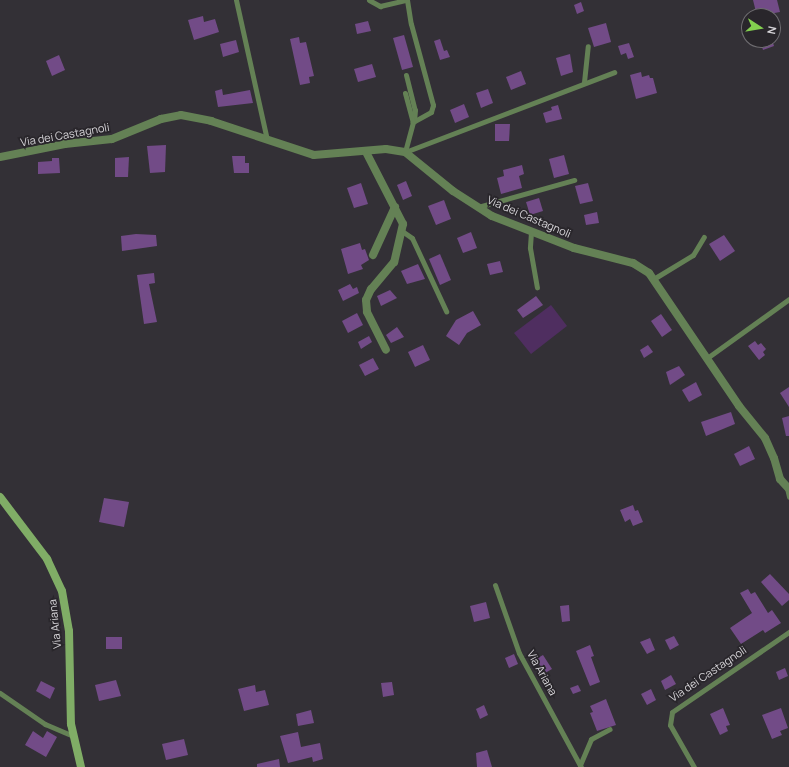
<!DOCTYPE html>
<style>
body{margin:0}
#map{position:relative;width:789px;height:767px;overflow:hidden;background:#333036;font-family:Manrope,sans-serif}
div>[style]{position:absolute}
.green>*{inset:0;background:#4f2e60}
.building>*{inset:0;background:#724b87}
.lane>*{height:5px;margin:-2.5px;padding:0 2.5px;transform-origin:2.5px;border-radius:2.5px;background:#648155}
.street>*{height:8px;margin:-4px;padding:0 4px;transform-origin:4px;border-radius:4px;background:#648155}
.secondary>*{height:8px;margin:-4px;padding:0 4px;transform-origin:4px;border-radius:4px;background:#80ad66}
span{translate:-50% -50%;white-space:nowrap;text-align:center;line-height:1.15;-webkit-text-stroke:3.5px #29262b;paint-order:stroke}
.street-label{font-size:11px;color:#d6d4d8}
.north{position:absolute;left:741px;top:8px;width:40px;height:40px;box-sizing:border-box;background:#29262b;border:1px solid #6e6c70;border-radius:50%;rotate:102deg;font-size:11px;font-weight:700;line-height:16px;text-align:center;color:#d6d4d8}
.north::after{content:'';display:block;margin:auto;width:14px;height:18px;background:#83d04f;clip-path:polygon(50% 0,100% 100%,50% 72%,0 100%)}
</style>
<div id="map">
<div class="green">
<i style="clip-path:polygon(551px 305px,567px 326px,531px 354px,514px 333px)"></i>
</div>
<div class="building">
<i style="clip-path:polygon(753px 0,777px 0,780px 12px,757px 16px)"></i>
<i style="clip-path:polygon(581px 2px,584px 11px,577px 14px,574px 5px)"></i>
<i style="clip-path:polygon(203px 16px,204px 22px,215px 19px,219px 32px,194px 40px,188px 20px)"></i>
<i style="clip-path:polygon(368px 21px,371px 31px,357px 34px,355px 24px)"></i>
<i style="clip-path:polygon(606px 23px,611px 42px,594px 47px,588px 28px)"></i>
<i style="clip-path:polygon(404px 35px,413px 67px,402px 70px,393px 38px)"></i>
<i style="clip-path:polygon(299px 37px,300px 43px,306px 42px,314px 76px,309px 77px,310px 83px,300px 85px,290px 39px)"></i>
<i style="clip-path:polygon(440px 39px,444px 51px,447px 50px,450px 57px,440px 60px,434px 41px)"></i>
<i style="clip-path:polygon(236px 40px,239px 52px,223px 57px,220px 44px)"></i>
<i style="clip-path:polygon(760px 40px,772px 40px,774px 46px,763px 50px)"></i>
<i style="clip-path:polygon(629px 43px,634px 57px,628px 59px,626px 53px,621px 55px,618px 46px)"></i>
<i style="clip-path:polygon(570px 54px,573px 72px,561px 76px,556px 58px)"></i>
<i style="clip-path:polygon(59px 55px,65px 70px,52px 76px,46px 61px)"></i>
<i style="clip-path:polygon(372px 64px,376px 77px,358px 82px,354px 69px)"></i>
<i style="clip-path:polygon(521px 71px,526px 84px,511px 90px,506px 77px)"></i>
<i style="clip-path:polygon(641px 72px,642px 77px,649px 75px,650px 78px,653px 78px,657px 93px,636px 99px,630px 75px)"></i>
<i style="clip-path:polygon(222px 89px,223px 95px,250px 90px,253px 103px,218px 107px,215px 91px)"></i>
<i style="clip-path:polygon(488px 89px,493px 103px,481px 108px,476px 93px)"></i>
<i style="clip-path:polygon(464px 104px,469px 117px,455px 123px,450px 110px)"></i>
<i style="clip-path:polygon(558px 105px,562px 119px,546px 123px,543px 113px,552px 110px,551px 107px)"></i>
<i style="clip-path:polygon(495px 124px,510px 124px,509px 141px,495px 141px)"></i>
<i style="clip-path:polygon(166px 145px,165px 172px,150px 173px,147px 146px)"></i>
<i style="clip-path:polygon(564px 155px,569px 174px,554px 178px,549px 159px)"></i>
<i style="clip-path:polygon(232px 156px,245px 156px,245px 163px,249px 163px,249px 173px,234px 173px)"></i>
<i style="clip-path:polygon(129px 157px,128px 177px,115px 177px,115px 158px)"></i>
<i style="clip-path:polygon(52px 158px,59px 158px,60px 173px,38px 174px,38px 162px,52px 161px)"></i>
<i style="clip-path:polygon(522px 165px,524px 174px,519px 176px,522px 188px,501px 194px,497px 178px,504px 176px,503px 170px)"></i>
<i style="clip-path:polygon(406px 181px,412px 196px,403px 200px,397px 185px)"></i>
<i style="clip-path:polygon(361px 183px,368px 204px,354px 208px,347px 188px)"></i>
<i style="clip-path:polygon(588px 183px,593px 201px,580px 204px,575px 186px)"></i>
<i style="clip-path:polygon(539px 198px,543px 211px,530px 215px,526px 202px)"></i>
<i style="clip-path:polygon(444px 200px,451px 219px,436px 225px,428px 206px)"></i>
<i style="clip-path:polygon(597px 212px,599px 223px,586px 225px,584px 215px)"></i>
<i style="clip-path:polygon(471px 232px,477px 248px,463px 253px,457px 238px)"></i>
<i style="clip-path:polygon(136px 234px,156px 235px,157px 246px,122px 251px,121px 236px)"></i>
<i style="clip-path:polygon(724px 235px,735px 251px,720px 261px,709px 244px)"></i>
<i style="clip-path:polygon(360px 243px,362px 250px,365px 249px,369px 260px,361px 265px,363px 269px,348px 274px,341px 249px)"></i>
<i style="clip-path:polygon(440px 254px,451px 280px,440px 285px,429px 259px)"></i>
<i style="clip-path:polygon(500px 261px,503px 272px,490px 275px,487px 264px)"></i>
<i style="clip-path:polygon(418px 264px,425px 279px,407px 284px,401px 271px)"></i>
<i style="clip-path:polygon(154px 273px,155px 283px,149px 284px,157px 322px,144px 324px,137px 275px)"></i>
<i style="clip-path:polygon(350px 284px,353px 289px,357px 287px,359px 293px,343px 301px,338px 290px)"></i>
<i style="clip-path:polygon(390px 290px,397px 298px,381px 306px,377px 296px)"></i>
<i style="clip-path:polygon(536px 296px,543px 305px,523px 318px,517px 310px)"></i>
<i style="clip-path:polygon(473px 311px,481px 325px,467px 333px,459px 345px,446px 336px,456px 320px)"></i>
<i style="clip-path:polygon(357px 313px,363px 325px,348px 333px,342px 321px)"></i>
<i style="clip-path:polygon(661px 314px,672px 330px,662px 337px,651px 321px)"></i>
<i style="clip-path:polygon(397px 327px,404px 337px,391px 343px,386px 335px)"></i>
<i style="clip-path:polygon(369px 336px,372px 342px,361px 349px,358px 342px)"></i>
<i style="clip-path:polygon(755px 341px,758px 345px,761px 343px,766px 349px,763px 352px,765px 355px,759px 360px,748px 346px)"></i>
<i style="clip-path:polygon(423px 345px,430px 360px,415px 367px,408px 352px)"></i>
<i style="clip-path:polygon(648px 345px,653px 352px,644px 358px,640px 350px)"></i>
<i style="clip-path:polygon(373px 358px,379px 369px,365px 376px,359px 365px)"></i>
<i style="clip-path:polygon(679px 366px,685px 375px,670px 385px,666px 372px)"></i>
<i style="clip-path:polygon(696px 382px,702px 395px,689px 402px,682px 390px)"></i>
<i style="clip-path:polygon(789px 387px,789px 407px,780px 393px)"></i>
<i style="clip-path:polygon(731px 412px,735px 424px,706px 436px,701px 422px)"></i>
<i style="clip-path:polygon(789px 416px,789px 436px,786px 436px,782px 418px)"></i>
<i style="clip-path:polygon(749px 446px,755px 459px,740px 466px,734px 454px)"></i>
<i style="clip-path:polygon(104px 498px,129px 502px,124px 527px,99px 522px)"></i>
<i style="clip-path:polygon(633px 505px,635px 511px,638px 510px,643px 522px,633px 526px,630px 519px,625px 522px,620px 510px)"></i>
<i style="clip-path:polygon(770px 574px,789px 594px,789px 600px,782px 606px,761px 582px)"></i>
<i style="clip-path:polygon(748px 589px,751px 594px,755px 592px,768px 613px,772px 610px,781px 623px,765px 633px,763px 630px,741px 644px,730px 628px,752px 613px,740px 593px)"></i>
<i style="clip-path:polygon(486px 602px,490px 618px,474px 622px,470px 606px)"></i>
<i style="clip-path:polygon(569px 605px,570px 621px,562px 622px,560px 606px)"></i>
<i style="clip-path:polygon(674px 636px,679px 645px,670px 650px,665px 640px)"></i>
<i style="clip-path:polygon(106px 637px,122px 637px,122px 649px,106px 649px)"></i>
<i style="clip-path:polygon(650px 638px,655px 650px,647px 654px,640px 642px)"></i>
<i style="clip-path:polygon(590px 645px,594px 656px,591px 657px,600px 682px,590px 686px,576px 651px)"></i>
<i style="clip-path:polygon(514px 654px,518px 664px,509px 668px,505px 658px)"></i>
<i style="clip-path:polygon(543px 655px,552px 669px,545px 673px,536px 659px)"></i>
<i style="clip-path:polygon(785px 668px,788px 676px,779px 680px,776px 672px)"></i>
<i style="clip-path:polygon(671px 675px,676px 684px,665px 690px,661px 681px)"></i>
<i style="clip-path:polygon(116px 680px,121px 696px,99px 701px,95px 685px)"></i>
<i style="clip-path:polygon(41px 681px,55px 688px,50px 699px,36px 691px)"></i>
<i style="clip-path:polygon(392px 682px,394px 695px,383px 697px,381px 683px)"></i>
<i style="clip-path:polygon(255px 685px,256px 692px,265px 690px,269px 705px,244px 711px,238px 689px)"></i>
<i style="clip-path:polygon(578px 685px,581px 691px,573px 694px,570px 688px)"></i>
<i style="clip-path:polygon(651px 689px,656px 700px,647px 705px,641px 694px)"></i>
<i style="clip-path:polygon(606px 699px,616px 725px,597px 731px,590px 713px,593px 712px,590px 706px)"></i>
<i style="clip-path:polygon(484px 705px,488px 715px,480px 719px,476px 709px)"></i>
<i style="clip-path:polygon(723px 708px,730px 725px,726px 726px,728px 731px,720px 735px,710px 714px)"></i>
<i style="clip-path:polygon(781px 708px,788px 728px,780px 731px,782px 735px,772px 739px,762px 715px)"></i>
<i style="clip-path:polygon(311px 710px,314px 723px,298px 726px,296px 714px)"></i>
<i style="clip-path:polygon(33px 731px,43px 738px,47px 731px,57px 737px,46px 757px,25px 745px)"></i>
<i style="clip-path:polygon(298px 732px,301px 747px,320px 743px,323px 759px,313px 762px,312px 757px,288px 763px,280px 736px)"></i>
<i style="clip-path:polygon(184px 739px,188px 755px,166px 760px,162px 744px)"></i>
<i style="clip-path:polygon(487px 750px,492px 767px,477px 767px,476px 753px)"></i>
<i style="clip-path:polygon(279px 759px,280px 767px,257px 767px,257px 764px)"></i>
</div>
<div class="lane">
<i style="left:236px;top:0;width:143px;rotate:77.5deg"></i>
<i style="left:369px;top:0;width:13px;rotate:29deg"></i>
<i style="left:380px;top:6px;width:27px;rotate:-13deg"></i>
<i style="left:407px;top:0;width:24px;rotate:81deg"></i>
<i style="left:411px;top:24px;width:84px;rotate:74.8deg"></i>
<i style="left:433px;top:105px;width:7px;rotate:106deg"></i>
<i style="left:431px;top:112px;width:21px;rotate:151deg"></i>
<i style="left:406px;top:75px;width:36px;rotate:76deg"></i>
<i style="left:415px;top:110px;width:11px;rotate:95deg"></i>
<i style="left:584px;top:82px;width:36px;rotate:-84deg"></i>
<i style="left:405px;top:93px;width:30px;rotate:75deg"></i>
<i style="left:413px;top:122px;width:31px;rotate:105deg"></i>
<i style="left:405px;top:152px;width:224px;rotate:-20.9deg"></i>
<i style="left:478px;top:207px;width:100px;rotate:-15.7deg"></i>
<i style="left:402px;top:231px;width:12px;rotate:35deg"></i>
<i style="left:412px;top:238px;width:81px;rotate:65deg"></i>
<i style="left:531px;top:232px;width:16px;rotate:94deg"></i>
<i style="left:530px;top:248px;width:40px;rotate:80deg"></i>
<i style="left:655px;top:278px;width:44px;rotate:-31.2deg"></i>
<i style="left:693px;top:255px;width:21px;rotate:-59deg"></i>
<i style="left:707px;top:358px;width:101px;rotate:-35.7deg"></i>
<i style="left:787px;top:488px;width:9px;rotate:77deg"></i>
<i style="left:495px;top:585px;width:72px;rotate:70.6deg"></i>
<i style="left:519px;top:653px;width:130px;rotate:61.5deg"></i>
<i style="left:0;top:693px;width:55px;rotate:34.6deg"></i>
<i style="left:45px;top:724px;width:30px;rotate:23deg"></i>
<i style="left:580px;top:765px;width:28px;rotate:-67deg"></i>
<i style="left:591px;top:739px;width:21px;rotate:-28deg"></i>
<i style="left:694px;top:767px;width:48px;rotate:-119.7deg"></i>
<i style="left:670px;top:725px;width:13px;rotate:-81deg"></i>
<i style="left:672px;top:712px;width:142px;rotate:-34.4deg"></i>
</div>
<div class="street">
<i style="left:366px;top:152px;width:81px;rotate:62.8deg"></i>
<i style="left:403px;top:224px;width:39px;rotate:103deg"></i>
<i style="left:394px;top:262px;width:35px;rotate:130deg"></i>
<i style="left:371px;top:289px;width:12px;rotate:114deg"></i>
<i style="left:366px;top:300px;width:12px;rotate:85deg"></i>
<i style="left:367px;top:312px;width:42px;rotate:63.4deg"></i>
<i style="left:0;top:157px;width:66px;rotate:-11.3deg"></i>
<i style="left:65px;top:144px;width:47px;rotate:-6.1deg"></i>
<i style="left:112px;top:139px;width:53px;rotate:-22.2deg"></i>
<i style="left:161px;top:119px;width:20px;rotate:-11deg"></i>
<i style="left:181px;top:115px;width:31px;rotate:11deg"></i>
<i style="left:211px;top:121px;width:108px;rotate:18.3deg"></i>
<i style="left:314px;top:155px;width:72px;rotate:-4.8deg"></i>
<i style="left:386px;top:149px;width:19px;rotate:9deg"></i>
<i style="left:405px;top:152px;width:62px;rotate:39.1deg"></i>
<i style="left:453px;top:191px;width:46px;rotate:32.7deg"></i>
<i style="left:492px;top:216px;width:88px;rotate:21.3deg"></i>
<i style="left:574px;top:248px;width:61px;rotate:14.3deg"></i>
<i style="left:633px;top:263px;width:19px;rotate:32deg"></i>
<i style="left:649px;top:273px;width:161px;rotate:55.9deg"></i>
<i style="left:739px;top:406px;width:41px;rotate:50.9deg"></i>
<i style="left:765px;top:438px;width:22px;rotate:66deg"></i>
<i style="left:774px;top:458px;width:22px;rotate:74deg"></i>
<i style="left:780px;top:479px;width:13px;rotate:48deg"></i>
<i style="left:373px;top:255px;width:53px;rotate:-65.4deg"></i>
</div>
<div class="secondary">
<i style="left:0;top:497px;width:78px;rotate:52.8deg"></i>
<i style="left:47px;top:559px;width:35px;rotate:65deg"></i>
<i style="left:62px;top:591px;width:41px;rotate:80.1deg"></i>
<i style="left:69px;top:631px;width:93px;rotate:88.8deg"></i>
<i style="left:71px;top:724px;width:44px;rotate:76.9deg"></i>
</div>
<div class="street-label">
<span style="left:65px;top:135px;rotate:-10deg">Via dei Castagnoli</span>
<span style="left:529px;top:217px;rotate:23deg">Via dei Castagnoli</span>
<span style="left:55px;top:624px;rotate:-96deg">Via Ariana</span>
<span style="left:542px;top:673px;rotate:61deg">Via Ariana</span>
<span style="left:708px;top:674px;rotate:-34deg">Via dei Castagnoli</span>
</div>
<div class="north">N</div>
</div>
